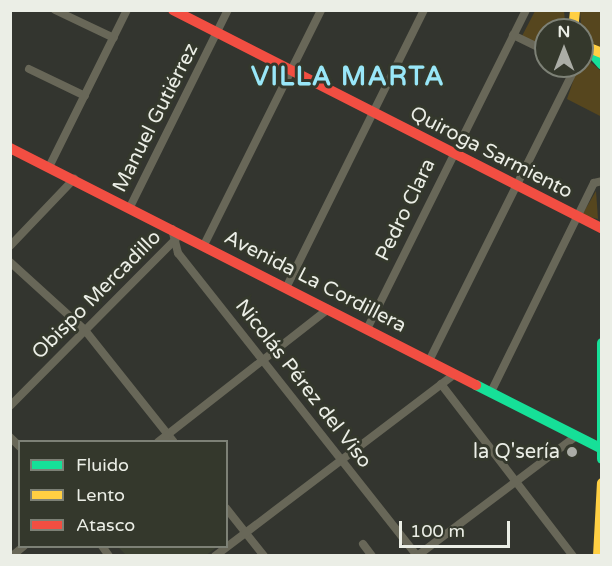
<!DOCTYPE html>
<meta charset="utf-8">
<style>
body{margin:0}
#map{position:relative;width:612px;height:566px;overflow:hidden;background:#33352f;font-family:"Varela Round",sans-serif}
div>[style]{position:absolute}
.built>*{inset:0;background:#3b4030}
.green>*{inset:0;background:#56461e}
.street>*{height:8px;margin:-4px;padding:0 4px;transform-origin:4px;border-radius:4px;background:#686758}
.fast>*{height:10px;margin:-5px;padding:0 5px;transform-origin:5px;border-radius:5px;background:#16e098}
.slow>*{height:10px;margin:-5px;padding:0 5px;transform-origin:5px;border-radius:5px;background:#ffcf43}
.jam>*{height:10px;margin:-5px;padding:0 5px;transform-origin:5px;border-radius:5px;background:#f24e42}
.dots>*{width:16px;height:16px;translate:-50% -50%;box-sizing:border-box;border:3px solid #34382c;border-radius:50%}
span{translate:-50% -50%;white-space:nowrap;text-align:center;line-height:1.15;-webkit-text-stroke:6px #34382c;paint-order:stroke}
.street-label{font-size:20px;color:#ebeee6}
.poi-label{font-size:20px;color:#ebeee6}
.right{translate:-100% -50%;text-align:right}
.district-label{font-size:26px;color:#99e7f8;font-weight:700;letter-spacing:1.5px}
.frame{position:absolute;inset:0;border:12px solid #ebeee6;pointer-events:none}
.legend{position:absolute;left:18px;top:440px;width:210px;height:108px;box-sizing:border-box;background:#34382c;border:2px solid #7d8176;margin:0;padding:8px 10px;list-style:none;font-size:18px;color:#ebeee6}
.legend li{display:flex;align-items:center;gap:12px;height:30px}
.legend b{width:30px;border:2px solid #7d8176}
.north{position:absolute;left:534px;top:18px;width:60px;height:60px;box-sizing:border-box;background:#34382c;border:2px solid #7d8176;border-radius:50%;rotate:0deg;font-size:16px;font-weight:700;line-height:24px;text-align:center;color:#ebeee6}
.north::after{content:'';display:block;margin:auto;width:21px;height:27px;background:#abada6;clip-path:polygon(50% 0,100% 100%,50% 72%,0 100%)}
.scale{position:absolute;left:399px;top:521px;width:111px;height:27px;box-sizing:border-box;border:3px solid #ebeee6;border-top:0;padding-left:8px;font-size:18px;line-height:21px;white-space:nowrap;color:#ebeee6;-webkit-text-stroke:4px #34382c;paint-order:stroke}
</style>
<div id="map">
<div class="built">
<i style="clip-path:polygon(118px 547px,217px 547px,205px 556px,126px 555px)"></i>
</div>
<div class="green">
<i style="clip-path:polygon(535px 11px,564px 11px,566px 30px,546px 30px,546px 49px,522px 36px)"></i>
<i style="clip-path:polygon(580px 11px,601px 11px,601px 48px,582px 37px)"></i>
<i style="clip-path:polygon(582px 55px,601px 71px,600px 116px,567px 99px)"></i>
<i style="clip-path:polygon(596px 191px,598px 219px,582px 215px)"></i>
</div>
<div class="street">
<i style="left:55px;top:10px;width:65px;rotate:25.4deg"></i>
<i style="left:513px;top:35px;width:37px;rotate:26deg"></i>
<i style="left:29px;top:69px;width:62px;rotate:25.7deg"></i>
<i style="left:49px;top:167px;width:175px;rotate:-63.6deg"></i>
<i style="left:130px;top:207px;width:220px;rotate:-63.6deg"></i>
<i style="left:172px;top:229px;width:25px;rotate:76deg"></i>
<i style="left:178px;top:253px;width:386px;rotate:51.7deg"></i>
<i style="left:204px;top:245px;width:263px;rotate:-63.5deg"></i>
<i style="left:10px;top:246px;width:93px;rotate:-46.3deg"></i>
<i style="left:10px;top:262px;width:100px;rotate:42.2deg"></i>
<i style="left:84px;top:329px;width:144px;rotate:51.5deg"></i>
<i style="left:286px;top:288px;width:310px;rotate:-63.6deg"></i>
<i style="left:367px;top:329px;width:356px;rotate:-63.5deg"></i>
<i style="left:429px;top:361px;width:330px;rotate:-63.5deg"></i>
<i style="left:441px;top:384px;width:217px;rotate:52.5deg"></i>
<i style="left:491px;top:392px;width:233px;rotate:-63.8deg"></i>
<i style="left:594px;top:183px;width:8px;rotate:-14deg"></i>
<i style="left:10px;top:406px;width:235px;rotate:-45.2deg"></i>
<i style="left:10px;top:437px;width:14px;rotate:45deg"></i>
<i style="left:158px;top:442px;width:216px;rotate:-38deg"></i>
<i style="left:226px;top:508px;width:61px;rotate:51.6deg"></i>
<i style="left:363px;top:544px;width:15px;rotate:53deg"></i>
<i style="left:102px;top:546px;width:12px;rotate:55deg"></i>
<i style="left:12px;top:556px;width:16px;rotate:-40deg"></i>
<i style="left:215px;top:556px;width:301px;rotate:-37.2deg"></i>
<i style="left:417px;top:556px;width:199px;rotate:-37deg"></i>
</div>
<div class="fast">
<i style="left:590px;top:51px;width:18px;rotate:49deg"></i>
<i style="left:602px;top:343px;width:116px;rotate:90deg"></i>
<i style="left:476px;top:385px;width:141px;rotate:26.9deg"></i>
</div>
<div class="slow">
<i style="left:573px;top:30px;width:20px;rotate:-84deg"></i>
<i style="left:582px;top:45px;width:22px;rotate:22deg"></i>
<i style="left:598px;top:556px;width:73px;rotate:-86.9deg"></i>
</div>
<div class="jam">
<i style="left:173px;top:10px;width:482px;rotate:27deg"></i>
<i style="left:10px;top:148px;width:523px;rotate:26.96deg"></i>
</div>
<div class="dots">
<i style="left:572px;top:452px;background:#abada6"></i>
</div>
<div class="street-label">
<span style="left:156px;top:118px;rotate:-63deg">Manuel Gutiérrez</span>
<span style="left:491px;top:153px;rotate:27deg">Quiroga Sarmiento</span>
<span style="left:406px;top:210px;rotate:-64deg">Pedro Clara</span>
<span style="left:315px;top:282px;rotate:27deg">Avenida La Cordillera</span>
<span style="left:97px;top:295px;rotate:-45deg">Obispo Mercadillo</span>
<span style="left:303px;top:384px;rotate:52deg">Nicolás Pérez del Viso</span>
</div>
<div class="poi-label">
<span class="right" style="left:560px;top:452px">la Q'sería</span>
</div>
<div class="district-label">
<span style="left:348px;top:77px">VILLA MARTA</span>
</div>
<div class="frame"></div>
<ul class="legend">
<li><b style="height:8px;background:#16e098"></b>Fluido</li>
<li><b style="height:8px;background:#ffcf43"></b>Lento</li>
<li><b style="height:8px;background:#f24e42"></b>Atasco</li>
</ul>
<div class="north">N</div>
<div class="scale">100 m</div>
</div>
